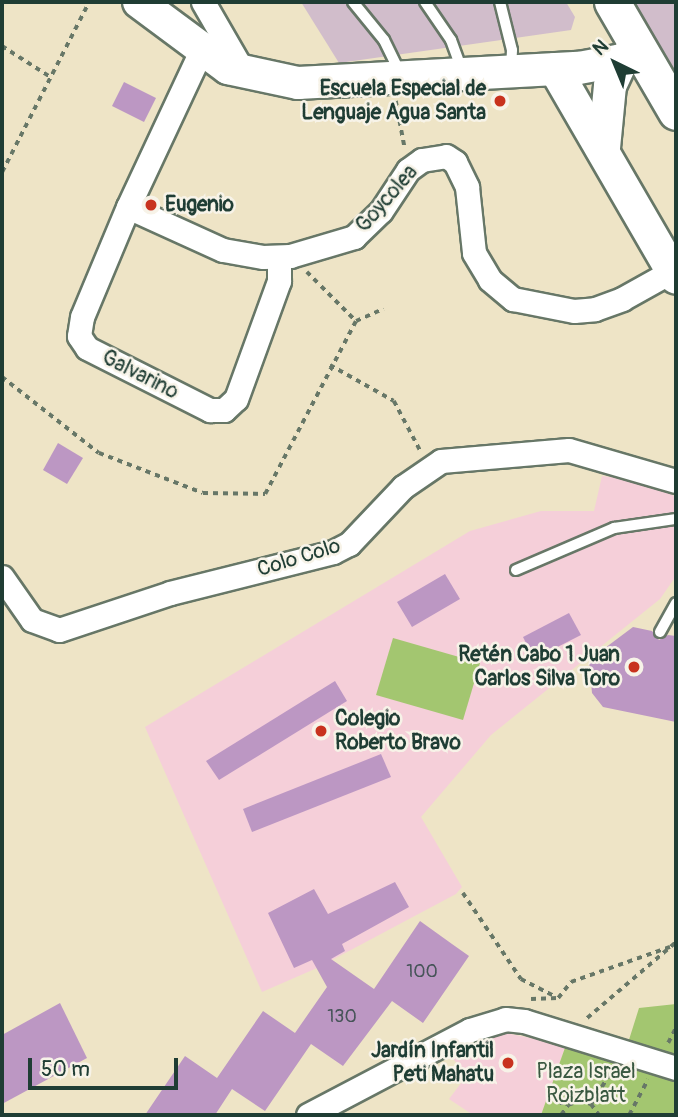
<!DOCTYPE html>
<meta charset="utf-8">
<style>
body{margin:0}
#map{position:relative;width:678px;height:1117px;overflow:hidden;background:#eee4c6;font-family:Pangolin,sans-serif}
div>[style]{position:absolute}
.built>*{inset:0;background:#f5cfd9}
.industrial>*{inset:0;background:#d1bdcb}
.green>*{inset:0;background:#a3c670}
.building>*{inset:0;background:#bc97c3}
.path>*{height:3.5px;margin-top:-1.75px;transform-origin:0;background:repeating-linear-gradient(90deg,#677767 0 5px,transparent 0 10px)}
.roads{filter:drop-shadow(2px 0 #677767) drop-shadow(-2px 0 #677767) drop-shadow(0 2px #677767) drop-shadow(0 -2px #677767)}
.lane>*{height:10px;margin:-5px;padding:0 5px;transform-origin:5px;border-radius:5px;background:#fff}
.street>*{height:23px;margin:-11.5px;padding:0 11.5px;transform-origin:11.5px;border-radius:11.5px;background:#fff}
.secondary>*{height:32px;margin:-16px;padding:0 16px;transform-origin:16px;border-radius:16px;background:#fff}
.primary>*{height:35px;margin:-17.5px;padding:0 17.5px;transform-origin:17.5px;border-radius:17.5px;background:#fff}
.dots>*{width:19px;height:19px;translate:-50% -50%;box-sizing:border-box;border:4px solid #f7f3e8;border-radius:50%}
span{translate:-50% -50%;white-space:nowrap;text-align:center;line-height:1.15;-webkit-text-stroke:5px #f7f3e8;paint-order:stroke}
.number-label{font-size:18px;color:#465458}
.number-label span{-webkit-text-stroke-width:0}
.poi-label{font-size:21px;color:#1f3d34;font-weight:700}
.right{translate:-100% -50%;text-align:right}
.left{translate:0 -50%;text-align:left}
.street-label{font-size:21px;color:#1f3d34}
.park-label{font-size:21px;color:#395840}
.frame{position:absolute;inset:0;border:4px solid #1f3d34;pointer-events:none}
.north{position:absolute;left:580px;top:28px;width:70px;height:70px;-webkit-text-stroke:5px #f7f3e8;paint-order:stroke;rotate:317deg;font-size:19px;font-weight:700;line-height:28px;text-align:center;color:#1f3d34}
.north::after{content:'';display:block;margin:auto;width:24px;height:32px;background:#1f3d34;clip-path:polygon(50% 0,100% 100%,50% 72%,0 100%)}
.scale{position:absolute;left:28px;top:1058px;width:150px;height:32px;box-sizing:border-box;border:4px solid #1f3d34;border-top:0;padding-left:9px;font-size:21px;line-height:24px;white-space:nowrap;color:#1f3d34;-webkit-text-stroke:5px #f7f3e8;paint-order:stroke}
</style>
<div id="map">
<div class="built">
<i style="clip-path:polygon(602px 476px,658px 483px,675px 497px,676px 576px,660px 599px,491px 735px,421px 817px,462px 887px,456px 894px,317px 968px,262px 992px,145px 727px,470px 531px,541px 511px,594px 511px)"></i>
<i style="clip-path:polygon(495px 1031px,566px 1045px,541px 1115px,473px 1115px,449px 1099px,468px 1074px,446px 1052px)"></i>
</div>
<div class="industrial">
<i style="clip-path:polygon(301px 2px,566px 2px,575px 17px,571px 30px,339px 63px)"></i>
<i style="clip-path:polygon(626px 2px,676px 2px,676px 89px)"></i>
</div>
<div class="green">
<i style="clip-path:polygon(393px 638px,480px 663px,463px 720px,376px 695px)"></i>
<i style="clip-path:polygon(676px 1004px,676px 1115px,541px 1115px,566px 1045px,622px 1062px,639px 1008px)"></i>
</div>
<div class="building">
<i style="clip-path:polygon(124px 82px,156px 98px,144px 122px,112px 106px)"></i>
<i style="clip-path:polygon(58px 443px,83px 458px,67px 484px,43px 470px)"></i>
<i style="clip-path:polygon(445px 574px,460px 599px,412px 627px,397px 602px)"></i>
<i style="clip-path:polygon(569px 613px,581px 635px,534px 659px,523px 637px)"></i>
<i style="clip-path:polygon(633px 627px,652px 631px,659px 640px,668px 635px,676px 636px,676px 722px,603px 707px,592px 693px,589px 660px)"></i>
<i style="clip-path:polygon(335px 681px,347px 701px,219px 780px,206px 761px)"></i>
<i style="clip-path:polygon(381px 754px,391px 777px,252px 832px,243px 809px)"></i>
<i style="clip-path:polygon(395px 882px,409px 907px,342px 944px,345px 951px,331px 959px,374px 989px,420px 921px,452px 944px,469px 956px,423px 1023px,392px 1001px,343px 1066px,311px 1044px,265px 1111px,232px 1089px,215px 1115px,145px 1115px,185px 1056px,217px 1078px,263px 1011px,295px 1033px,327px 987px,312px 960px,294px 968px,268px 913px,314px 889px,328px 914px)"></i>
<i style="clip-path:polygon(60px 1003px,87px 1058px,2px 1104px,2px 1035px)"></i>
</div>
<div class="path">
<i style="left:2px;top:46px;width:56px;rotate:32.6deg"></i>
<i style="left:396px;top:101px;width:49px;rotate:79.4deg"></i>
<i style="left:2px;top:172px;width:191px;rotate:-62.9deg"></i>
<i style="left:307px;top:272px;width:69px;rotate:45deg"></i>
<i style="left:330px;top:365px;width:73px;rotate:29.4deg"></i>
<i style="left:394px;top:401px;width:58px;rotate:62.1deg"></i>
<i style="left:2px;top:377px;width:123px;rotate:38.1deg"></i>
<i style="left:99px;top:453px;width:111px;rotate:21deg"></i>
<i style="left:203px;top:493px;width:62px;rotate:0.9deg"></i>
<i style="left:265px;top:494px;width:195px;rotate:-62.3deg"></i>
<i style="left:356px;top:321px;width:30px;rotate:-24deg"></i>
<i style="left:463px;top:893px;width:104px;rotate:56deg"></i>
<i style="left:521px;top:979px;width:39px;rotate:27deg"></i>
<i style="left:531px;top:999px;width:27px;rotate:-2deg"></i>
<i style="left:558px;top:998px;width:21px;rotate:-51deg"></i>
<i style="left:571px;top:982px;width:105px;rotate:-19.5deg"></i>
<i style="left:587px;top:1018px;width:117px;rotate:-40.5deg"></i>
<i style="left:668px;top:1043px;width:18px;rotate:-63deg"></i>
<i style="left:557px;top:1091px;width:19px;rotate:69deg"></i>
<i style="left:591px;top:1104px;width:40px;rotate:-58deg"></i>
<i style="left:561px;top:1115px;width:12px;rotate:-55deg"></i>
<i style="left:568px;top:1105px;width:12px;rotate:-20deg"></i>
<i style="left:579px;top:1101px;width:12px;rotate:14deg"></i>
<i style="left:591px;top:1104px;width:14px;rotate:54deg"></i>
<i style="left:629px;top:1115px;width:40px;rotate:-62deg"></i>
</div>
<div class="roads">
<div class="lane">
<i style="left:353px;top:2px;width:49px;rotate:50.8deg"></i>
<i style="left:384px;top:40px;width:39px;rotate:64deg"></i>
<i style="left:425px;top:2px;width:46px;rotate:55.6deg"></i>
<i style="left:451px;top:40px;width:32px;rotate:70deg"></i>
<i style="left:500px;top:2px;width:49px;rotate:76deg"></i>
<i style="left:512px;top:50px;width:17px;rotate:93deg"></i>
<i style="left:516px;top:570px;width:107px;rotate:-23.2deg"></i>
<i style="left:614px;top:528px;width:63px;rotate:-8.3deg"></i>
<i style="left:660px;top:632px;width:33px;rotate:-61deg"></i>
</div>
<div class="street">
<i style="left:203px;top:2px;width:82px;rotate:60deg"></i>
<i style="left:201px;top:51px;width:172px;rotate:115.1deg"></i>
<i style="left:128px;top:207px;width:119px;rotate:112.7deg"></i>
<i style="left:82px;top:317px;width:19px;rotate:99deg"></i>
<i style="left:79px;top:336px;width:14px;rotate:56deg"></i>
<i style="left:87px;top:348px;width:138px;rotate:26.8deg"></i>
<i style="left:210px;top:410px;width:14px"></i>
<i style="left:224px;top:410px;width:16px;rotate:-43deg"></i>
<i style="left:236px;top:399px;width:126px;rotate:-70deg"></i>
<i style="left:279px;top:281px;width:24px;rotate:-90deg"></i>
<i style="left:128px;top:207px;width:104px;rotate:24.4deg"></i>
<i style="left:223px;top:250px;width:41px;rotate:9.9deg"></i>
<i style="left:263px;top:257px;width:27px;rotate:-2deg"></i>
<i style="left:290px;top:256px;width:67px;rotate:-16.5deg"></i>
<i style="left:354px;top:237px;width:37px;rotate:-44deg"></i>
<i style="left:381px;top:211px;width:49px;rotate:-56.6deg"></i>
<i style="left:408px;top:170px;width:17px;rotate:-36deg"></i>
<i style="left:422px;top:160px;width:24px;rotate:-9deg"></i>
<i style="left:446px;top:156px;width:11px;rotate:34deg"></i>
<i style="left:455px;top:162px;width:28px;rotate:64deg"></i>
<i style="left:467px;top:187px;width:66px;rotate:83.9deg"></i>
<i style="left:474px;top:253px;width:31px;rotate:59deg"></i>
<i style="left:490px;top:280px;width:30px;rotate:40deg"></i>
<i style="left:513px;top:299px;width:62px;rotate:11.1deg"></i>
<i style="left:574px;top:311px;width:21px;rotate:-5deg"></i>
<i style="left:595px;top:309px;width:29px;rotate:-20deg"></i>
<i style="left:622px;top:299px;width:57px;rotate:-29.2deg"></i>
<i style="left:2px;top:577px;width:52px;rotate:55.1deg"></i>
<i style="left:32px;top:620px;width:29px;rotate:20deg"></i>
<i style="left:59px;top:630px;width:117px;rotate:-18.4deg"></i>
<i style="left:170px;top:593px;width:168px;rotate:-14.1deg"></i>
<i style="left:333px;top:552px;width:18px;rotate:-27deg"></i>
<i style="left:349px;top:544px;width:79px;rotate:-46.5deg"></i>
<i style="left:403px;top:487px;width:46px;rotate:-34.4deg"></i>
<i style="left:441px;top:461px;width:128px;rotate:-4.9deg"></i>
<i style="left:569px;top:450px;width:111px;rotate:16.2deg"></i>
<i style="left:308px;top:1115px;width:183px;rotate:-27.7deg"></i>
<i style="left:470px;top:1030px;width:37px;rotate:-17deg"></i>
<i style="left:505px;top:1019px;width:19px;rotate:6deg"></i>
<i style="left:524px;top:1021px;width:159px;rotate:17.2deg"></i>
</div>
<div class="secondary">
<i style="left:139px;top:2px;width:111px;rotate:36.6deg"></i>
<i style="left:228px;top:68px;width:72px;rotate:12.1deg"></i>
<i style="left:298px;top:83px;width:281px;rotate:-3.1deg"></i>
<i style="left:579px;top:68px;width:44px;rotate:-10.5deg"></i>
<i style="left:622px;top:60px;width:20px;rotate:-33deg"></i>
<i style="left:555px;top:69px;width:241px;rotate:59.9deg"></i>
<i style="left:604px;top:148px;width:62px;rotate:-84.5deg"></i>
<i style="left:610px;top:86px;width:29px;rotate:-65deg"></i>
</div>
<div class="primary">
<i style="left:612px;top:2px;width:127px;rotate:59.8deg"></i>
</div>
</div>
<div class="dots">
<i style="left:500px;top:101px;background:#c8321e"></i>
<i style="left:151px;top:205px;background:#c8321e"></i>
<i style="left:634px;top:667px;background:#c8321e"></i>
<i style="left:321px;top:731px;background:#c8321e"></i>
<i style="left:508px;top:1063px;background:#c8321e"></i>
</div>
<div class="number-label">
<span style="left:422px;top:972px">100</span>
<span style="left:342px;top:1017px">130</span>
</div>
<div class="poi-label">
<span class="right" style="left:486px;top:101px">Escuela Especial de<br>Lenguaje Agua Santa</span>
<span class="left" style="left:165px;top:205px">Eugenio</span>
<span class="right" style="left:620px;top:667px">Retén Cabo 1 Juan<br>Carlos Silva Toro</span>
<span class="left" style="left:335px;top:731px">Colegio<br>Roberto Bravo</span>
<span class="right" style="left:494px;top:1063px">Jardín Infantil<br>Peti Mahatu</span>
</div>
<div class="street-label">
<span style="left:387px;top:199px;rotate:-49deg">Goycolea</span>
<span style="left:140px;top:375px;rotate:27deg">Galvarino</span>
<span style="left:299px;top:558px;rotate:-17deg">Colo Colo</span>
</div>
<div class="park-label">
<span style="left:586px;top:1084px">Plaza Israel<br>Roizblatt</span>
</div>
<div class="frame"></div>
<div class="north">N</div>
<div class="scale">50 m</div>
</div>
